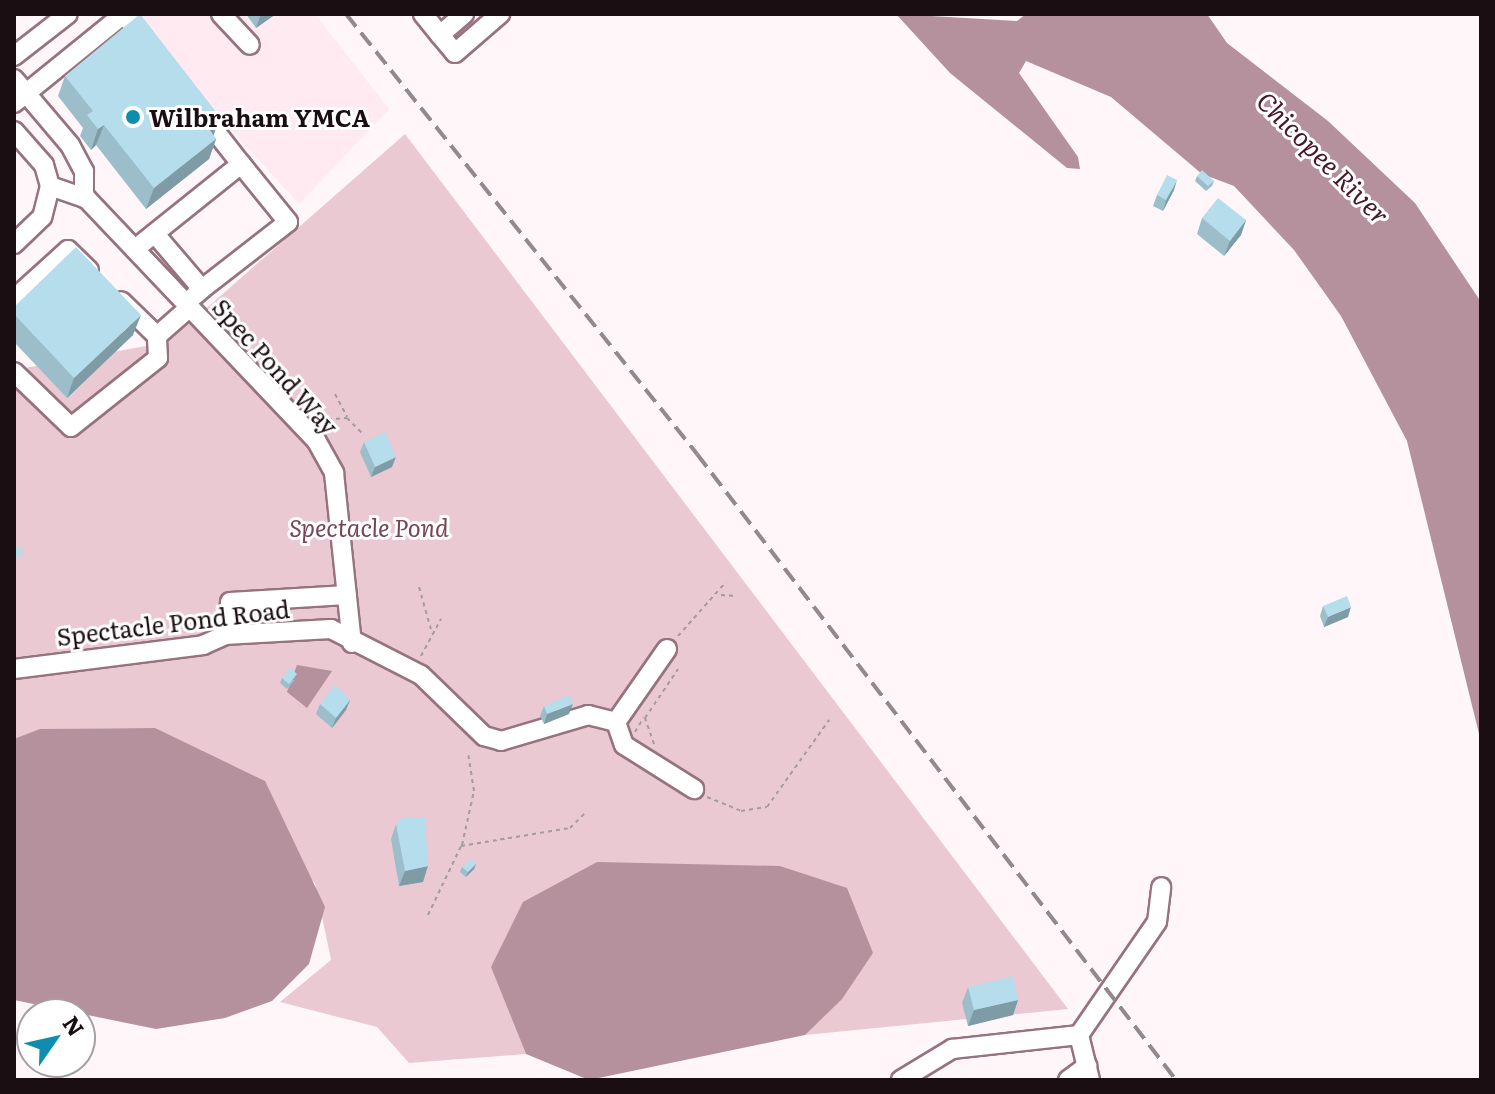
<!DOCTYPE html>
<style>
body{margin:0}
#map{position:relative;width:1495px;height:1094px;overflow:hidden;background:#fff6f9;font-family:Literata,serif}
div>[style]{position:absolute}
.built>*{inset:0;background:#feeaf0}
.green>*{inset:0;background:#eac9d3}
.water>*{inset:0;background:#b4919c}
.path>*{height:2px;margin-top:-1px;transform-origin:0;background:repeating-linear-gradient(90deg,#a59b9e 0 4px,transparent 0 8px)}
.roads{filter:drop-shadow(2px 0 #96737e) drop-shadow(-2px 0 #96737e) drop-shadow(0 2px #96737e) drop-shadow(0 -2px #96737e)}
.minor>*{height:18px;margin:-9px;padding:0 9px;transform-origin:9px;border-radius:9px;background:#fff}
.rail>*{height:4px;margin-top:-2px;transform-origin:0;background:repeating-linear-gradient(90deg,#93888c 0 16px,transparent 0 24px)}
.wall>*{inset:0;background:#9cbecb}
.shaded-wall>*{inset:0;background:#7f9ba5}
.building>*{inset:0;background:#b5ddec}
.dots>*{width:22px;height:22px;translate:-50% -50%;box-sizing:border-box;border:4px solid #fff;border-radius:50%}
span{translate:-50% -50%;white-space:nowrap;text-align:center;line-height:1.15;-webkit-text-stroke:6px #fff;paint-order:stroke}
.poi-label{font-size:24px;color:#1b0e12;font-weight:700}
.left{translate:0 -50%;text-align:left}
.street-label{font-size:24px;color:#1b0e12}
.park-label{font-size:24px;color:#784557;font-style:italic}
.water-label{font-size:26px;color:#46172a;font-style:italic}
.frame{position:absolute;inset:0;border:16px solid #1b0e12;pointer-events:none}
.north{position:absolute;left:16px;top:998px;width:80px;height:80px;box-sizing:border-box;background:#fff;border:2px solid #a49fa0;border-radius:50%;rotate:56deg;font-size:22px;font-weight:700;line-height:32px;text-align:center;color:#1b0e12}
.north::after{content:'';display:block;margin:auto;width:28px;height:36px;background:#0f8dae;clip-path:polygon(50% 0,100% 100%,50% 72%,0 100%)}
</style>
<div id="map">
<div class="built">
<i style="clip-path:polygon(125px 14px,315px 14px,389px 109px,299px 204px)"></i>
</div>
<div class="green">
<i style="clip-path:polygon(405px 134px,1068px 1009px,805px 1035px,873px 953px,756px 867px,710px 869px,491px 966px,526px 1054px,409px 1063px,377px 1027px,280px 1002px,331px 960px,315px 883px,155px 728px,62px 729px,14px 741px,14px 370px,168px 342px)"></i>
</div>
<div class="water">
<i style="clip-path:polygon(896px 14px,1017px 21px,1026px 14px,1207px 14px,1227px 43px,1328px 121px,1415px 203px,1481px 302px,1481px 742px,1407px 441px,1341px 316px,1294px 250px,1234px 186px,1202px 174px,1111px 97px,1026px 61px,1019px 73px,1078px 157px,1080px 169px,1067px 168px,950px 73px)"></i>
<i style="clip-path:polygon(297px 665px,332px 671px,307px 708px,287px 692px)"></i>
<i style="clip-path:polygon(155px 728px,265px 781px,325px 907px,309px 964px,272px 1001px,225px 1018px,156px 1029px,14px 1000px,14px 739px,40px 729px)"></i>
<i style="clip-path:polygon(597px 862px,780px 866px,847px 888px,873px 953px,842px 999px,805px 1035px,589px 1080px,526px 1054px,491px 967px,523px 902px)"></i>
</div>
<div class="path">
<i style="left:335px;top:394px;width:26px;rotate:62deg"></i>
<i style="left:320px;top:420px;width:27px;rotate:-4deg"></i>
<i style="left:347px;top:418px;width:23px;rotate:45deg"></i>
<i style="left:419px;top:587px;width:48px;rotate:74.2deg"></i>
<i style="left:721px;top:595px;width:15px;rotate:4deg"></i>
<i style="left:678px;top:636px;width:72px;rotate:-48.4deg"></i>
<i style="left:421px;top:656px;width:42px;rotate:-61.6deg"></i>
<i style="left:635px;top:732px;width:17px;rotate:-59deg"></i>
<i style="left:654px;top:744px;width:28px;rotate:-109deg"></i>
<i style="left:645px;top:718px;width:59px;rotate:-56deg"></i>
<i style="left:707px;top:797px;width:37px;rotate:22deg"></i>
<i style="left:741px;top:811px;width:26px;rotate:-9deg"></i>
<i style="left:767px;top:807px;width:107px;rotate:-54.5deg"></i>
<i style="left:462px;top:845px;width:55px;rotate:-77.5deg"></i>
<i style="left:474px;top:791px;width:39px;rotate:-99deg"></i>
<i style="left:428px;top:915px;width:76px;rotate:-64.4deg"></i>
<i style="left:461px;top:846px;width:110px;rotate:-9.4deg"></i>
<i style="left:570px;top:828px;width:20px;rotate:-45deg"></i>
</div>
<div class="roads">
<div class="minor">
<i style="left:124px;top:14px;width:32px;rotate:51deg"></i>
<i style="left:221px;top:14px;width:42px;rotate:46.9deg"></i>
<i style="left:423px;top:14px;width:27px;rotate:51deg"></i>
<i style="left:440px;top:35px;width:32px;rotate:-41deg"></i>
<i style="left:440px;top:35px;width:23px;rotate:50deg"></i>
<i style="left:455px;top:53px;width:60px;rotate:-40.9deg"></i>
<i style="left:14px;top:56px;width:68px;rotate:-37.9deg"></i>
<i style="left:14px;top:79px;width:87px;rotate:49.7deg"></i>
<i style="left:70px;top:145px;width:30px;rotate:62deg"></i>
<i style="left:84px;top:171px;width:27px;rotate:90deg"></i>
<i style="left:14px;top:103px;width:141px;rotate:-39deg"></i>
<i style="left:14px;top:131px;width:45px;rotate:48.6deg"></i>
<i style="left:44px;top:165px;width:22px;rotate:74deg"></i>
<i style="left:50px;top:186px;width:32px;rotate:104deg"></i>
<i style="left:42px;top:217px;width:39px;rotate:136deg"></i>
<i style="left:50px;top:186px;width:39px;rotate:19deg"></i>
<i style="left:87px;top:199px;width:332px;rotate:46.5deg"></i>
<i style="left:316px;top:440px;width:38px;rotate:61deg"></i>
<i style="left:334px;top:473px;width:171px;rotate:84deg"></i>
<i style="left:155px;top:234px;width:72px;rotate:49.5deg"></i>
<i style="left:202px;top:289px;width:9px;rotate:139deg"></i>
<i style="left:135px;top:249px;width:136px;rotate:-38.7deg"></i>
<i style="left:241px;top:164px;width:65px;rotate:-128.1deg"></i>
<i style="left:202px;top:289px;width:109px;rotate:-37.9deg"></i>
<i style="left:288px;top:222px;width:75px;rotate:-129deg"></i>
<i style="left:14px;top:299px;width:73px;rotate:-42.2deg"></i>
<i style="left:68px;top:250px;width:29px;rotate:44deg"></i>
<i style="left:157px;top:336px;width:44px;rotate:-41.3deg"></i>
<i style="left:14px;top:372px;width:79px;rotate:44deg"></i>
<i style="left:71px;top:427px;width:111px;rotate:-38.4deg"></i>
<i style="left:158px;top:358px;width:22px;rotate:-93deg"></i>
<i style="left:157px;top:336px;width:50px;rotate:-135.8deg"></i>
<i style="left:225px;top:635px;width:33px;rotate:-81deg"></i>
<i style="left:230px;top:602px;width:117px;rotate:-3.4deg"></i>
<i style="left:667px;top:649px;width:89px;rotate:124.9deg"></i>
<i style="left:616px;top:722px;width:24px;rotate:71deg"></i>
<i style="left:624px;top:745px;width:83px;rotate:32.2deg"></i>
<i style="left:14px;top:669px;width:191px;rotate:-7.2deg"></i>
<i style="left:203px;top:645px;width:24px;rotate:-24deg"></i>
<i style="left:225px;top:635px;width:106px;rotate:-3.2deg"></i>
<i style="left:331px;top:629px;width:101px;rotate:27.1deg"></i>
<i style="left:421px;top:675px;width:88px;rotate:44.1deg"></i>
<i style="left:484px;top:736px;width:18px;rotate:16deg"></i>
<i style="left:501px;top:741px;width:91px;rotate:-16.6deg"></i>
<i style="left:588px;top:715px;width:29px;rotate:14deg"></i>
<i style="left:901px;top:1080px;width:60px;rotate:-31.3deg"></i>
<i style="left:952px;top:1049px;width:128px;rotate:-6.3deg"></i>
<i style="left:1068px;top:1080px;width:24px;rotate:-36deg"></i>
<i style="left:1090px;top:1080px;width:46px;rotate:-103.7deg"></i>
<i style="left:1079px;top:1035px;width:137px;rotate:-55.4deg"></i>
<i style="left:1157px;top:922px;width:35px;rotate:-83deg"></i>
</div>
</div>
<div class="rail">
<i style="left:346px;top:14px;width:563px;rotate:51.42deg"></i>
<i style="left:697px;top:454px;width:788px;rotate:52.58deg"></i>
</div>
<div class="wall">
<i style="clip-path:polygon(246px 14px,276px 14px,256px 28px)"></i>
<i style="clip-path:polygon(65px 76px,220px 117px,213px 135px,216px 139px,209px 159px,146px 209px,96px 145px,91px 150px,80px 136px,83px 128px,58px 96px)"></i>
<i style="clip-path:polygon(1197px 176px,1214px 181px,1212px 186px,1206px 191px,1195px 181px)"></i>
<i style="clip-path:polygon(1174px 190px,1163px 211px,1153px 206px,1157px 195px)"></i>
<i style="clip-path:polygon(1202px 218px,1246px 220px,1241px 235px,1224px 256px,1197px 234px)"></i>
<i style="clip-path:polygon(14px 307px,133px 335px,67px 398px,14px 342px)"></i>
<i style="clip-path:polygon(364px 442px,392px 467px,371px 477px,360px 452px)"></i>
<i style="clip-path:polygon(1323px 606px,1348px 617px,1324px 627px,1320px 616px)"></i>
<i style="clip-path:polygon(282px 678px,295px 680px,287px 689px,280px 683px)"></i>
<i style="clip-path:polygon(350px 700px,346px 710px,332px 728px,316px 714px,320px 704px)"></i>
<i style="clip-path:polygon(544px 706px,569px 714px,544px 724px,540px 716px)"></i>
<i style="clip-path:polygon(396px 824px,423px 882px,399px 886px,391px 839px)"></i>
<i style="clip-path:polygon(476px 864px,474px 869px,466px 877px,460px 872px,462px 867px)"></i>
<i style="clip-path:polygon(968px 987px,1018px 1000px,1013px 1015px,968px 1026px,962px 1003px)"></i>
</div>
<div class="shaded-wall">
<i style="clip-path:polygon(261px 14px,276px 14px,256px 28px)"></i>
<i style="clip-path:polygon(220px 117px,213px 137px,216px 139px,209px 159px,146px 209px,154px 188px,210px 130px)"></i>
<i style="clip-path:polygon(104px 125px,96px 145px,91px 150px,98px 129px)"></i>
<i style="clip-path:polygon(1177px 180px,1174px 190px,1163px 211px,1166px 200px)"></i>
<i style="clip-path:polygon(1246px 220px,1241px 235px,1224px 256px,1230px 241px)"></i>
<i style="clip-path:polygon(141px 315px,133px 335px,67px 398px,74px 378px)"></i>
<i style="clip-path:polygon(396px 457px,392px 467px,371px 477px,375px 467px)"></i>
<i style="clip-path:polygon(1351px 607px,1348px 617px,1324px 627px,1328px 617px)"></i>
<i style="clip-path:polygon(350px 700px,346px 710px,332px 728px,336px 718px)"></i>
<i style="clip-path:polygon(573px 704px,569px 714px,544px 724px,547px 714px)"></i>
<i style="clip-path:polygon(476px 864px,474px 869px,466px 877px,468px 872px)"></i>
<i style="clip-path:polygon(428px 866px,423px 882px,399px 886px,405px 871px)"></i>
<i style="clip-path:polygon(1018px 1000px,1013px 1015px,968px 1026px,974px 1010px)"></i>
</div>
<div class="building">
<i style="clip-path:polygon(140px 14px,220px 117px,210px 130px,216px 139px,154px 188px,104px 125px,98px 129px,87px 115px,93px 111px,65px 76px)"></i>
<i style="clip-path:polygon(1202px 170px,1214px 181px,1208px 186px,1197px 176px)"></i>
<i style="clip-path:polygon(1167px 175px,1177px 180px,1166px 200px,1157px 195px)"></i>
<i style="clip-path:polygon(1218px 198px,1246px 220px,1230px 241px,1202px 218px)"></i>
<i style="clip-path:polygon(76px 247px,141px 315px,74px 378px,14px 314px,14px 307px)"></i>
<i style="clip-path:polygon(385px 432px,396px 457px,375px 467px,364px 442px)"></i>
<i style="clip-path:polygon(19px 546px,23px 553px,17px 558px,14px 554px,14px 550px)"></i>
<i style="clip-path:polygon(1347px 596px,1351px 607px,1328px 617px,1323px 606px)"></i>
<i style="clip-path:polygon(290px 668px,297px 674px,289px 684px,282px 678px)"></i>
<i style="clip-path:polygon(335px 685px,350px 700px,336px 718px,320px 704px)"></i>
<i style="clip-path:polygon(569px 695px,573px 704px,547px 714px,544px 706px)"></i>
<i style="clip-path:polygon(403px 817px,425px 818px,428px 866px,405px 871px,396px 824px)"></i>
<i style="clip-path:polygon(471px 859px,476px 864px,468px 872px,462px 867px)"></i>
<i style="clip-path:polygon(1013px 976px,1018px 1000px,974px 1010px,968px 987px)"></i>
</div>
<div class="dots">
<i style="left:133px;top:117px;background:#0f8dae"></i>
</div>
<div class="poi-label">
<span class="left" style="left:149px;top:117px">Wilbraham YMCA</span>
</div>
<div class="street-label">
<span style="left:276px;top:366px;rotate:48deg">Spec Pond Way</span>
<span style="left:173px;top:622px;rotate:-7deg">Spectacle Pond Road</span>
</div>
<div class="park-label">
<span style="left:369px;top:527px">Spectacle Pond</span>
</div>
<div class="water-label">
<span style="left:1324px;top:157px;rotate:45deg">Chicopee River</span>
</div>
<div class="frame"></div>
<div class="north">N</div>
</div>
